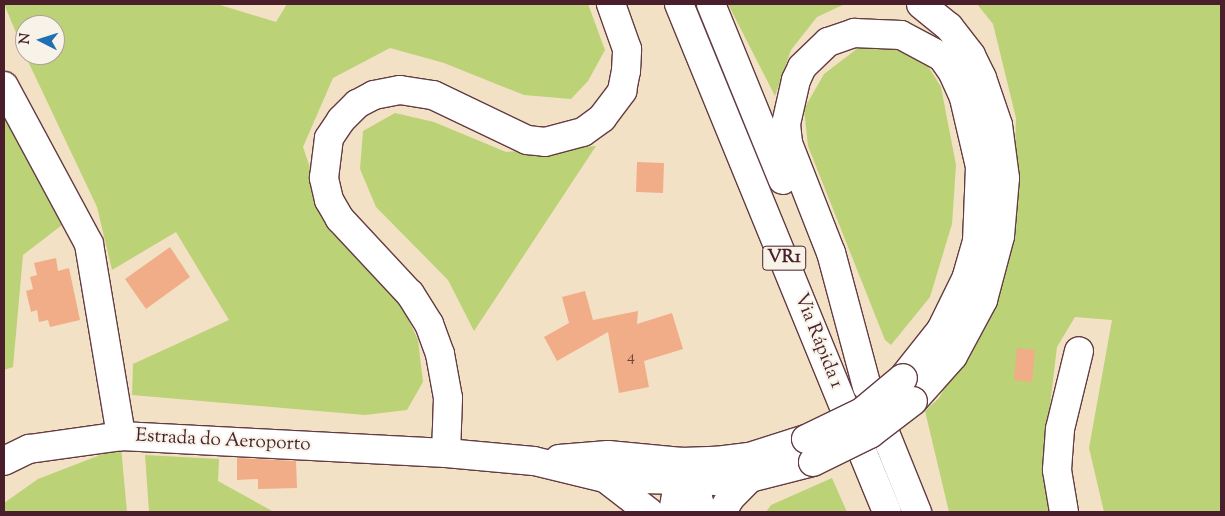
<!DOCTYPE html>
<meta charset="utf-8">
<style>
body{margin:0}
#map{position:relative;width:1225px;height:516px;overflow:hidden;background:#f3e1c6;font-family:"Sorts Mill Goudy",serif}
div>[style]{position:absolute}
.green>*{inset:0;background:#bcd276}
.building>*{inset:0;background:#f1ad87}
.roads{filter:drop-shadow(1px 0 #633c42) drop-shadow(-1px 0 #633c42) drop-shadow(0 1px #633c42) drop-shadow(0 -1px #633c42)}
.minor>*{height:28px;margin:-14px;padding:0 14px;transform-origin:14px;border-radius:14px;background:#fff}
.major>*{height:28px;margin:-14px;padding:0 14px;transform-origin:14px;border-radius:14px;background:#fff}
.highway>*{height:28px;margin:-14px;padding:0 14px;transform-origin:14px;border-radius:14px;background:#fff}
.bridges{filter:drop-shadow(1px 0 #633c42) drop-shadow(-1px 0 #633c42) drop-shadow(0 1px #633c42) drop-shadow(0 -1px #633c42)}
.highway-bridge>*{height:28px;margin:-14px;padding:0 14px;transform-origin:14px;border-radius:14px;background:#fff}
span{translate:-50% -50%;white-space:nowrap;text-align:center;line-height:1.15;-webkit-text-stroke:4px #f7f3e8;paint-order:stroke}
.number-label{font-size:16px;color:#744242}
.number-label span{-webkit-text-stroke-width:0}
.shield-label span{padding:1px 4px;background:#f7f3e8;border:1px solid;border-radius:4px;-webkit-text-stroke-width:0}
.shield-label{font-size:18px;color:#4a1f2b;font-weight:700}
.street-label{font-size:19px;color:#4a1f2b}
.frame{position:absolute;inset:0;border:5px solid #4a1f2b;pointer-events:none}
.north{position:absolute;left:15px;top:15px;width:50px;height:50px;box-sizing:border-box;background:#f7f3e8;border:1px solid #b29e9c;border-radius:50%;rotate:275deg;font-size:14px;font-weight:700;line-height:20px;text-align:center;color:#4a1f2b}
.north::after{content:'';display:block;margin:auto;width:18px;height:22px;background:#1f6fb2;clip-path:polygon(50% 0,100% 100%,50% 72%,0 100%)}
</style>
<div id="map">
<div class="green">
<i style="clip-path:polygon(4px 4px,217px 4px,276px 22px,287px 4px,588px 4px,605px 50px,588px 81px,571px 99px,524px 95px,444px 63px,390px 48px,333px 78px,303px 147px,329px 224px,396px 293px,418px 340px,423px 382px,407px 410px,365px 415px,132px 395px,133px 364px,229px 320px,176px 232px,112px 270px,97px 207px,25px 55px,55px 55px,55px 25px,25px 25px,25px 54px)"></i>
<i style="clip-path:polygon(728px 4px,845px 4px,817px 17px,791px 50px,775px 96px)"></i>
<i style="clip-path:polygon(977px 4px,1221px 4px,1221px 512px,1104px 512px,1089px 448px,1112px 320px,1075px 317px,1057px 347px,1047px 430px,1047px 501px,1051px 512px,949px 512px,925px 411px,939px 398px,966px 350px,1013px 209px,1016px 118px,993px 24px)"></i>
<i style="clip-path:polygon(896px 42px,921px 55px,941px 87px,956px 165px,952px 224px,930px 297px,891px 345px,885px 340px,808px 146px,804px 109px,824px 74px,858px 48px)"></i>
<i style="clip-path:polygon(4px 96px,62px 225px,23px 255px,13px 367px,4px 370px)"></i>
<i style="clip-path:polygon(395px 113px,434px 122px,506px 152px,596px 146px,474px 331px,448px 280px,376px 207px,360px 169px,363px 131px)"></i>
<i style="clip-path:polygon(121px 447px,127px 512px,4px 512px,4px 503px,38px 479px)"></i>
<i style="clip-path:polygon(145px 455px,219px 459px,218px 481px,274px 512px,149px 512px)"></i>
<i style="clip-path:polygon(832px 478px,847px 512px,766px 512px,771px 505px)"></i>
</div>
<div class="building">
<i style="clip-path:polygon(637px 162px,664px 163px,663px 193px,636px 192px)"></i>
<i style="clip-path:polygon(170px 247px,190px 277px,146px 309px,125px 279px)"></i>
<i style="clip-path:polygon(56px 258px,58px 271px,69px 268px,80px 320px,50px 327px,48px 320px,39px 322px,37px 310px,31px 312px,26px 291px,33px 289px,30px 277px,37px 275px,34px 263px)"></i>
<i style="clip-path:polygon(585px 291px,593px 320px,638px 311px,637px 324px,672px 313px,683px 349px,644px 361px,649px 387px,619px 393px,608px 332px,557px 361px,544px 337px,569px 323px,562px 297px)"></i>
<i style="clip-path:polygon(1017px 348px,1035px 350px,1032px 382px,1014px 380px)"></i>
<i style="clip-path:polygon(237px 458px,296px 461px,297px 488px,258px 489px,258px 479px,237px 480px)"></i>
</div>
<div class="roads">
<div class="minor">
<i style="left:4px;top:86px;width:179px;rotate:61.7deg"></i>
<i style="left:89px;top:244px;width:195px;rotate:80.5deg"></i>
<i style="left:1064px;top:512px;width:43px;rotate:-99.5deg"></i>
<i style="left:1057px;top:470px;width:41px;rotate:-85.8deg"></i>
<i style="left:1060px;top:429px;width:80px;rotate:-76.3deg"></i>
</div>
<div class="major">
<i style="left:4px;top:461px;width:28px;rotate:-26deg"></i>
<i style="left:29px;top:449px;width:93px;rotate:-8deg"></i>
<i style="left:121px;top:436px;width:325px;rotate:3deg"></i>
<i style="left:446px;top:453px;width:55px;rotate:-87.9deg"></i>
<i style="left:448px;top:398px;width:45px;rotate:-100.3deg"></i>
<i style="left:440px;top:354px;width:32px;rotate:-110deg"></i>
<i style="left:429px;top:324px;width:36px;rotate:-122deg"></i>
<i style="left:410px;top:294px;width:103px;rotate:-133deg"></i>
<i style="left:340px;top:219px;width:22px;rotate:-120deg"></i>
<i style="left:329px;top:200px;width:23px;rotate:-103deg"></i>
<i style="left:324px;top:178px;width:40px;rotate:-82.9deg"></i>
<i style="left:329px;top:138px;width:22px;rotate:-56deg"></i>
<i style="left:341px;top:120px;width:23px;rotate:-45deg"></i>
<i style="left:357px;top:104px;width:19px;rotate:-28deg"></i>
<i style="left:374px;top:95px;width:26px;rotate:-11deg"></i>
<i style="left:400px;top:90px;width:33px;rotate:9deg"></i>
<i style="left:433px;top:95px;width:104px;rotate:25.6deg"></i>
<i style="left:527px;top:140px;width:18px;rotate:6deg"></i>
<i style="left:545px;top:142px;width:39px;rotate:-15deg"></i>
<i style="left:583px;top:132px;width:24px;rotate:-36deg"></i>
<i style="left:602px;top:118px;width:34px;rotate:-53deg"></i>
<i style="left:622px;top:91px;width:20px;rotate:-79deg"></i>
<i style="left:626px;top:71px;width:22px;rotate:-87deg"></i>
<i style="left:627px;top:49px;width:48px;rotate:-109.6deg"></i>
</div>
<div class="highway">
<i style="left:679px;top:4px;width:549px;rotate:67.73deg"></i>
<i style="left:711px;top:4px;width:190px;rotate:67.8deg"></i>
<i style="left:867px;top:387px;width:139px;rotate:-105deg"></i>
<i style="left:831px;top:253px;width:118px;rotate:-111.4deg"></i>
<i style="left:788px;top:143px;width:19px;rotate:-96deg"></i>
<i style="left:786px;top:124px;width:45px;rotate:-77.2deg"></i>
<i style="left:796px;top:80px;width:14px;rotate:-65deg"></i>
<i style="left:802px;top:67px;width:36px;rotate:-44deg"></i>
<i style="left:828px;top:42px;width:28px;rotate:-19deg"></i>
<i style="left:854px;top:33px;width:47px;rotate:2.4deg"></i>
<i style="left:901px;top:35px;width:47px;rotate:28.2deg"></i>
<i style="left:942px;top:57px;width:19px;rotate:55deg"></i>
<i style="left:953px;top:73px;width:27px;rotate:66deg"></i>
<i style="left:964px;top:98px;width:71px;rotate:76.9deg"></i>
<i style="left:980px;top:167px;width:74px;rotate:92.3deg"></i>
<i style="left:977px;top:241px;width:37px;rotate:106deg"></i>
<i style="left:967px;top:277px;width:59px;rotate:116.1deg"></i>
<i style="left:941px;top:330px;width:61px;rotate:128.4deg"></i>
<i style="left:913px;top:401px;width:60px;rotate:-48.4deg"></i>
<i style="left:953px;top:356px;width:64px;rotate:-61.8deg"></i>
<i style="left:983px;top:300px;width:66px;rotate:-75.1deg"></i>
<i style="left:1000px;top:236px;width:58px;rotate:-85.1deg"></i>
<i style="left:1005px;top:178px;width:53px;rotate:-97.5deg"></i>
<i style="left:998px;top:125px;width:50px;rotate:-108.8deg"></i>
<i style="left:982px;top:78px;width:25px;rotate:-116deg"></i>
<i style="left:971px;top:55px;width:36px;rotate:-128deg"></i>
<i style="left:949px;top:27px;width:36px;rotate:-141deg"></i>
<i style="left:873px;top:403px;width:118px;rotate:68deg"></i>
<i style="left:446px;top:453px;width:88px;rotate:5.2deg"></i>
<i style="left:534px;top:461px;width:73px;rotate:13.5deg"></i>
<i style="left:605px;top:478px;width:112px;rotate:1.5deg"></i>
<i style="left:717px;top:481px;width:33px;rotate:-5deg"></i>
<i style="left:750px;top:478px;width:65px;rotate:-14.3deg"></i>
<i style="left:559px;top:459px;width:49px;rotate:-4.7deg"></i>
<i style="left:608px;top:455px;width:74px;rotate:5.4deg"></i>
<i style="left:682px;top:462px;width:34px;rotate:-2deg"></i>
<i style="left:716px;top:461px;width:33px;rotate:-7deg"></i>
<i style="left:749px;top:457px;width:60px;rotate:-17.5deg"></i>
<i style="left:605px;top:478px;width:56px;rotate:37.7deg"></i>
<i style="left:680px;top:478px;width:27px;rotate:48deg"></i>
<i style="left:698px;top:498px;width:15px;rotate:74deg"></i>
<i style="left:673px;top:512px;width:51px;rotate:-79.8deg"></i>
<i style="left:722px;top:512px;width:16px;rotate:-60deg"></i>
<i style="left:730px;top:498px;width:28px;rotate:-45deg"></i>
</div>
</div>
<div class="bridges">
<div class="highway-bridge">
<i style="left:806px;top:439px;width:62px;rotate:-25.7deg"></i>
<i style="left:862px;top:412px;width:53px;rotate:-39.7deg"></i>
<i style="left:813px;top:462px;width:64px;rotate:-26.2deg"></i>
<i style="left:870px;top:434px;width:54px;rotate:-37.5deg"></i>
</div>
</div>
<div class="number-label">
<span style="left:631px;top:358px">4</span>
</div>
<div class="shield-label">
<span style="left:784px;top:258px">VR1</span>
</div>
<div class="street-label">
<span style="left:818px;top:341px;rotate:68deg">Via Rápida 1</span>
<span style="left:223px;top:441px;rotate:3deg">Estrada do Aeroporto</span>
</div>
<div class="frame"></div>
<div class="north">N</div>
</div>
